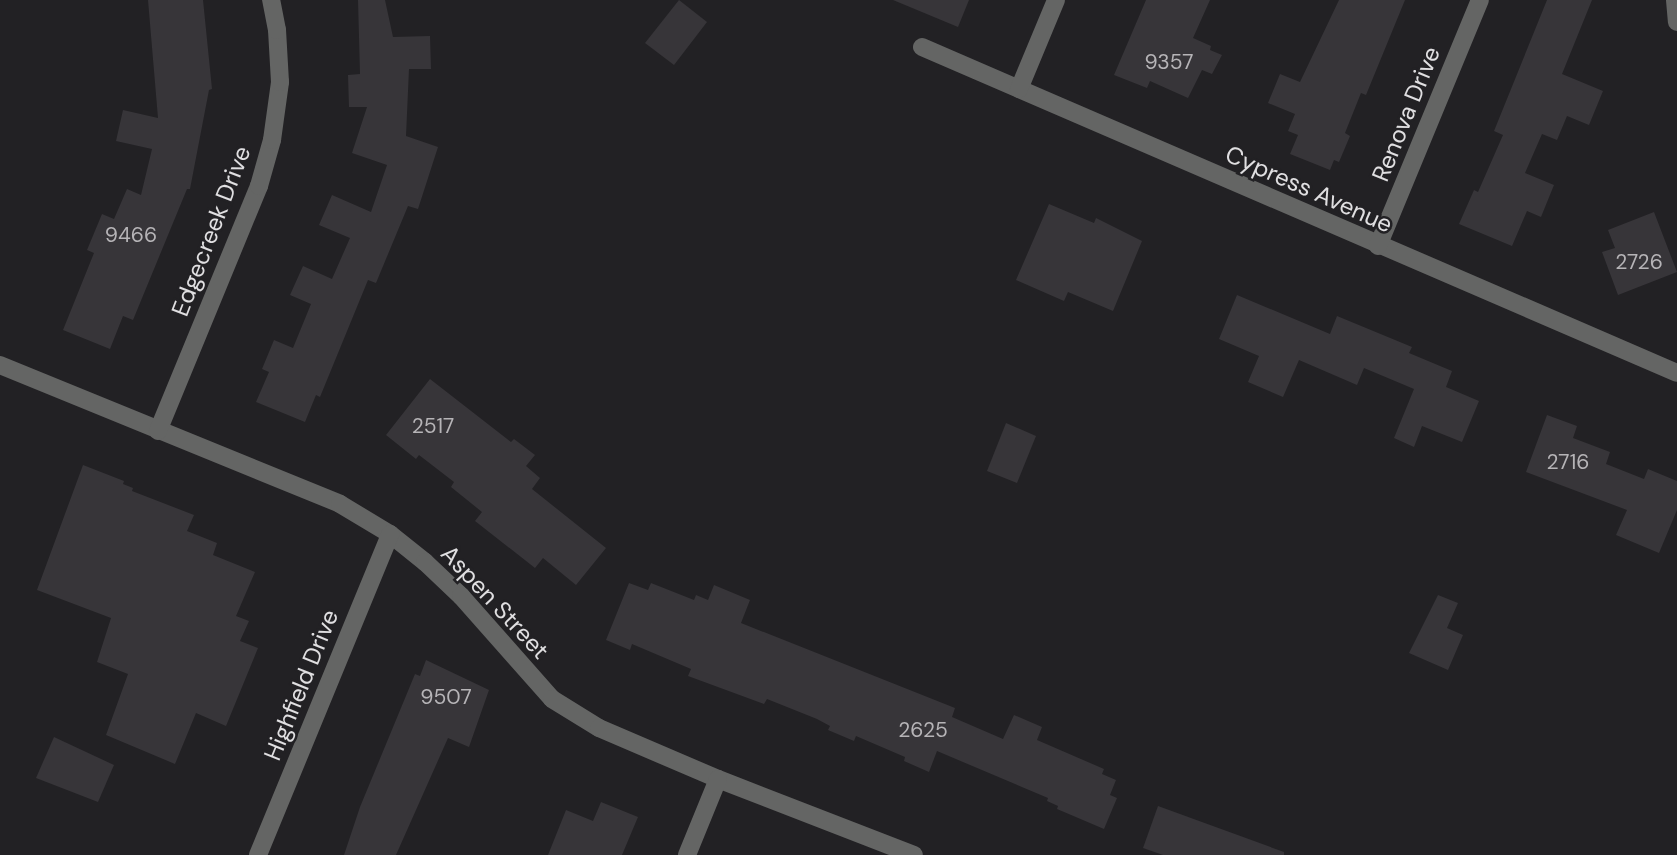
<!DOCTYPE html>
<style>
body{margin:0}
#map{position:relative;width:1677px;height:855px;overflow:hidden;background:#222124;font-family:"DM Sans",sans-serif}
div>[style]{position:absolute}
.building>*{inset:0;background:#373539}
.minor>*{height:18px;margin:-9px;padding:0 9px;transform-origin:9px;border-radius:9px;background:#646564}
.tertiary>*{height:18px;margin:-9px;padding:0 9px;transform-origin:9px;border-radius:9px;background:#646564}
span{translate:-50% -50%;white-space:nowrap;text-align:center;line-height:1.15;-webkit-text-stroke:5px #222124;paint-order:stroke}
.number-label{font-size:21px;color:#b6b4b7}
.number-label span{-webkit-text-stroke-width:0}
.street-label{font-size:24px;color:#e0dfe1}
</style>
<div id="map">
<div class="building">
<i style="clip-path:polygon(148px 0,203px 0,212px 89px,209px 90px,190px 189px,187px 189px,133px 320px,123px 316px,110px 349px,63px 330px,94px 253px,87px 250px,102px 214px,114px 219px,127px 189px,141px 195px,152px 149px,116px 141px,123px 110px,158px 118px)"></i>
<i style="clip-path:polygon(358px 0,385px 0,393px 37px,430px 36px,431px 69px,409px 69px,406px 136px,438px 147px,418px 209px,408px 206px,376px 283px,368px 280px,320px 397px,316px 395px,305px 422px,256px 402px,269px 372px,262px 369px,274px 340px,293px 348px,311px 304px,290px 295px,303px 266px,332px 279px,350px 238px,319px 225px,332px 195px,371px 212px,387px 165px,352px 153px,367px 107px,349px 107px,348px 75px,360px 74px)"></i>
<i style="clip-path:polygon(679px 0,707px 22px,674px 65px,645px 43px)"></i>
<i style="clip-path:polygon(893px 0,969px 0,958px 27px)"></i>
<i style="clip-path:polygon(1146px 0,1210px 0,1193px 38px,1211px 46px,1210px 50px,1222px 55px,1212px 74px,1202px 70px,1188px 98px,1150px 81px,1147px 88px,1114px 75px)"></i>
<i style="clip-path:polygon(1339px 0,1405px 0,1366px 95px,1361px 93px,1345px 133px,1350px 136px,1339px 162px,1334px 160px,1330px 170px,1290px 154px,1298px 135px,1288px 131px,1295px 114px,1268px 103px,1280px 74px,1300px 82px)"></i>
<i style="clip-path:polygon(1547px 0,1592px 0,1562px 74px,1603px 91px,1589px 125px,1567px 116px,1557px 140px,1542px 134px,1525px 173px,1554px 185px,1541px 217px,1527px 211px,1512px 246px,1459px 224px,1474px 190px,1478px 192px,1503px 135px,1494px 131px)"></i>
<i style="clip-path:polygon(1049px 204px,1094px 223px,1096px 218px,1142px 241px,1113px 311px,1068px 292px,1064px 301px,1016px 280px)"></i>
<i style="clip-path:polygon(1654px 212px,1677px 272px,1618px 295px,1602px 252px,1615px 248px,1608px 230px)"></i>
<i style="clip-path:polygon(1237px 295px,1330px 334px,1337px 316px,1412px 347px,1409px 353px,1452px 371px,1446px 387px,1479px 401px,1462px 442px,1422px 426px,1414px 447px,1394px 438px,1414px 389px,1364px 368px,1357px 385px,1299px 360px,1283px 397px,1248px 382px,1259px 356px,1219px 339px)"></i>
<i style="clip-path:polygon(430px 379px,511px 442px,514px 439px,535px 455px,526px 466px,540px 478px,532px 489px,606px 548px,576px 585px,543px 558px,535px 568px,475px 521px,482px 512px,451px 487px,454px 482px,419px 455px,416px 459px,386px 435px)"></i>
<i style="clip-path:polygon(1547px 415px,1577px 426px,1573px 438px,1610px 452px,1606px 464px,1644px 479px,1648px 469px,1677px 481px,1677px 510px,1659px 553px,1616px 535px,1627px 510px,1526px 472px)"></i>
<i style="clip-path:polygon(1006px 423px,1036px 436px,1017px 483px,987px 471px)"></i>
<i style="clip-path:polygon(83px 465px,124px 481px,123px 484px,133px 488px,132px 491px,194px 515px,187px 531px,217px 543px,213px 555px,255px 572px,236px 616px,249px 621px,240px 641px,258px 648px,226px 726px,196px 713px,175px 764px,106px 735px,128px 674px,97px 662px,111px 618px,37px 590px)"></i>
<i style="clip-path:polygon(629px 583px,648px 590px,651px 583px,694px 600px,696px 595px,708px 600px,714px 585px,750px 600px,741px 623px,955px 708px,952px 717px,1003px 739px,1014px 715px,1042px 727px,1037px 740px,1104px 769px,1102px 774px,1116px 780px,1110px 795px,1117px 798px,1104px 829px,1057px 809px,1058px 806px,1047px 801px,1048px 798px,937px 751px,929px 772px,904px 761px,905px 757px,856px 736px,854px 741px,828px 730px,830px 726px,817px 719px,767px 699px,764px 704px,688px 676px,691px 669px,632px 644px,630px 650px,606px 640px)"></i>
<i style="clip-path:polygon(1438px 595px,1458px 603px,1447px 628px,1463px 635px,1448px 670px,1409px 653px)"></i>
<i style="clip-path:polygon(426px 660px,489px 690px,469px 747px,448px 738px,396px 855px,344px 855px,360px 807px,415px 674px,420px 676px)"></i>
<i style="clip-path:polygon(54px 737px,114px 765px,98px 802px,36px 778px)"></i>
<i style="clip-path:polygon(601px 802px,638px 817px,622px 855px,548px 855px,566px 810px,593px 821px)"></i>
<i style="clip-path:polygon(1158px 806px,1284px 852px,1284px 855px,1163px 855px,1143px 848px)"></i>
</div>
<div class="minor">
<i style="left:1675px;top:0;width:22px;rotate:85deg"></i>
<i style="left:922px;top:47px;width:822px;rotate:23.35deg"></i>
<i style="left:1378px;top:246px;width:266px;rotate:-67.5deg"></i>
<i style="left:0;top:365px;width:367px;rotate:22.2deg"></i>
<i style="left:340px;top:504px;width:58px;rotate:31deg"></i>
<i style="left:390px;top:534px;width:45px;rotate:38.7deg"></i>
<i style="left:425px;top:562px;width:50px;rotate:43.4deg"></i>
<i style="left:461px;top:596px;width:137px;rotate:48.5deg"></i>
<i style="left:552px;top:699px;width:55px;rotate:31.7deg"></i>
<i style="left:599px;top:728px;width:129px;rotate:23.2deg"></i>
<i style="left:718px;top:779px;width:210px;rotate:21.2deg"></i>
<i style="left:158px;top:431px;width:265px;rotate:-67.6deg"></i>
<i style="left:259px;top:186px;width:48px;rotate:-74.2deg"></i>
<i style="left:272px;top:140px;width:59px;rotate:-82.1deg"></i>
<i style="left:280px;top:82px;width:52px;rotate:-93.3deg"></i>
<i style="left:277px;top:30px;width:31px;rotate:-101deg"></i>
<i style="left:258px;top:855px;width:347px;rotate:-67.6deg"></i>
<i style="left:687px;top:855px;width:82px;rotate:-67.8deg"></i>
</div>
<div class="tertiary">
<i style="left:1019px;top:89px;width:96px;rotate:-67.4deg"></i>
</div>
<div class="number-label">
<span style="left:1169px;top:62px">9357</span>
<span style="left:131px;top:235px">9466</span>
<span style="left:1639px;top:262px">2726</span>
<span style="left:433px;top:426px">2517</span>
<span style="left:1568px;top:462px">2716</span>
<span style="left:446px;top:697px">9507</span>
<span style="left:923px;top:730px">2625</span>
</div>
<div class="street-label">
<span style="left:1406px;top:114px;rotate:-68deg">Renova Drive</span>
<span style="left:1309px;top:189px;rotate:24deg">Cypress Avenue</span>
<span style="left:211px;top:231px;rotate:-69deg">Edgecreek Drive</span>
<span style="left:495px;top:602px;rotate:47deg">Aspen Street</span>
<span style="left:301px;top:685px;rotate:-68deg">Highfield Drive</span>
</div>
</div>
